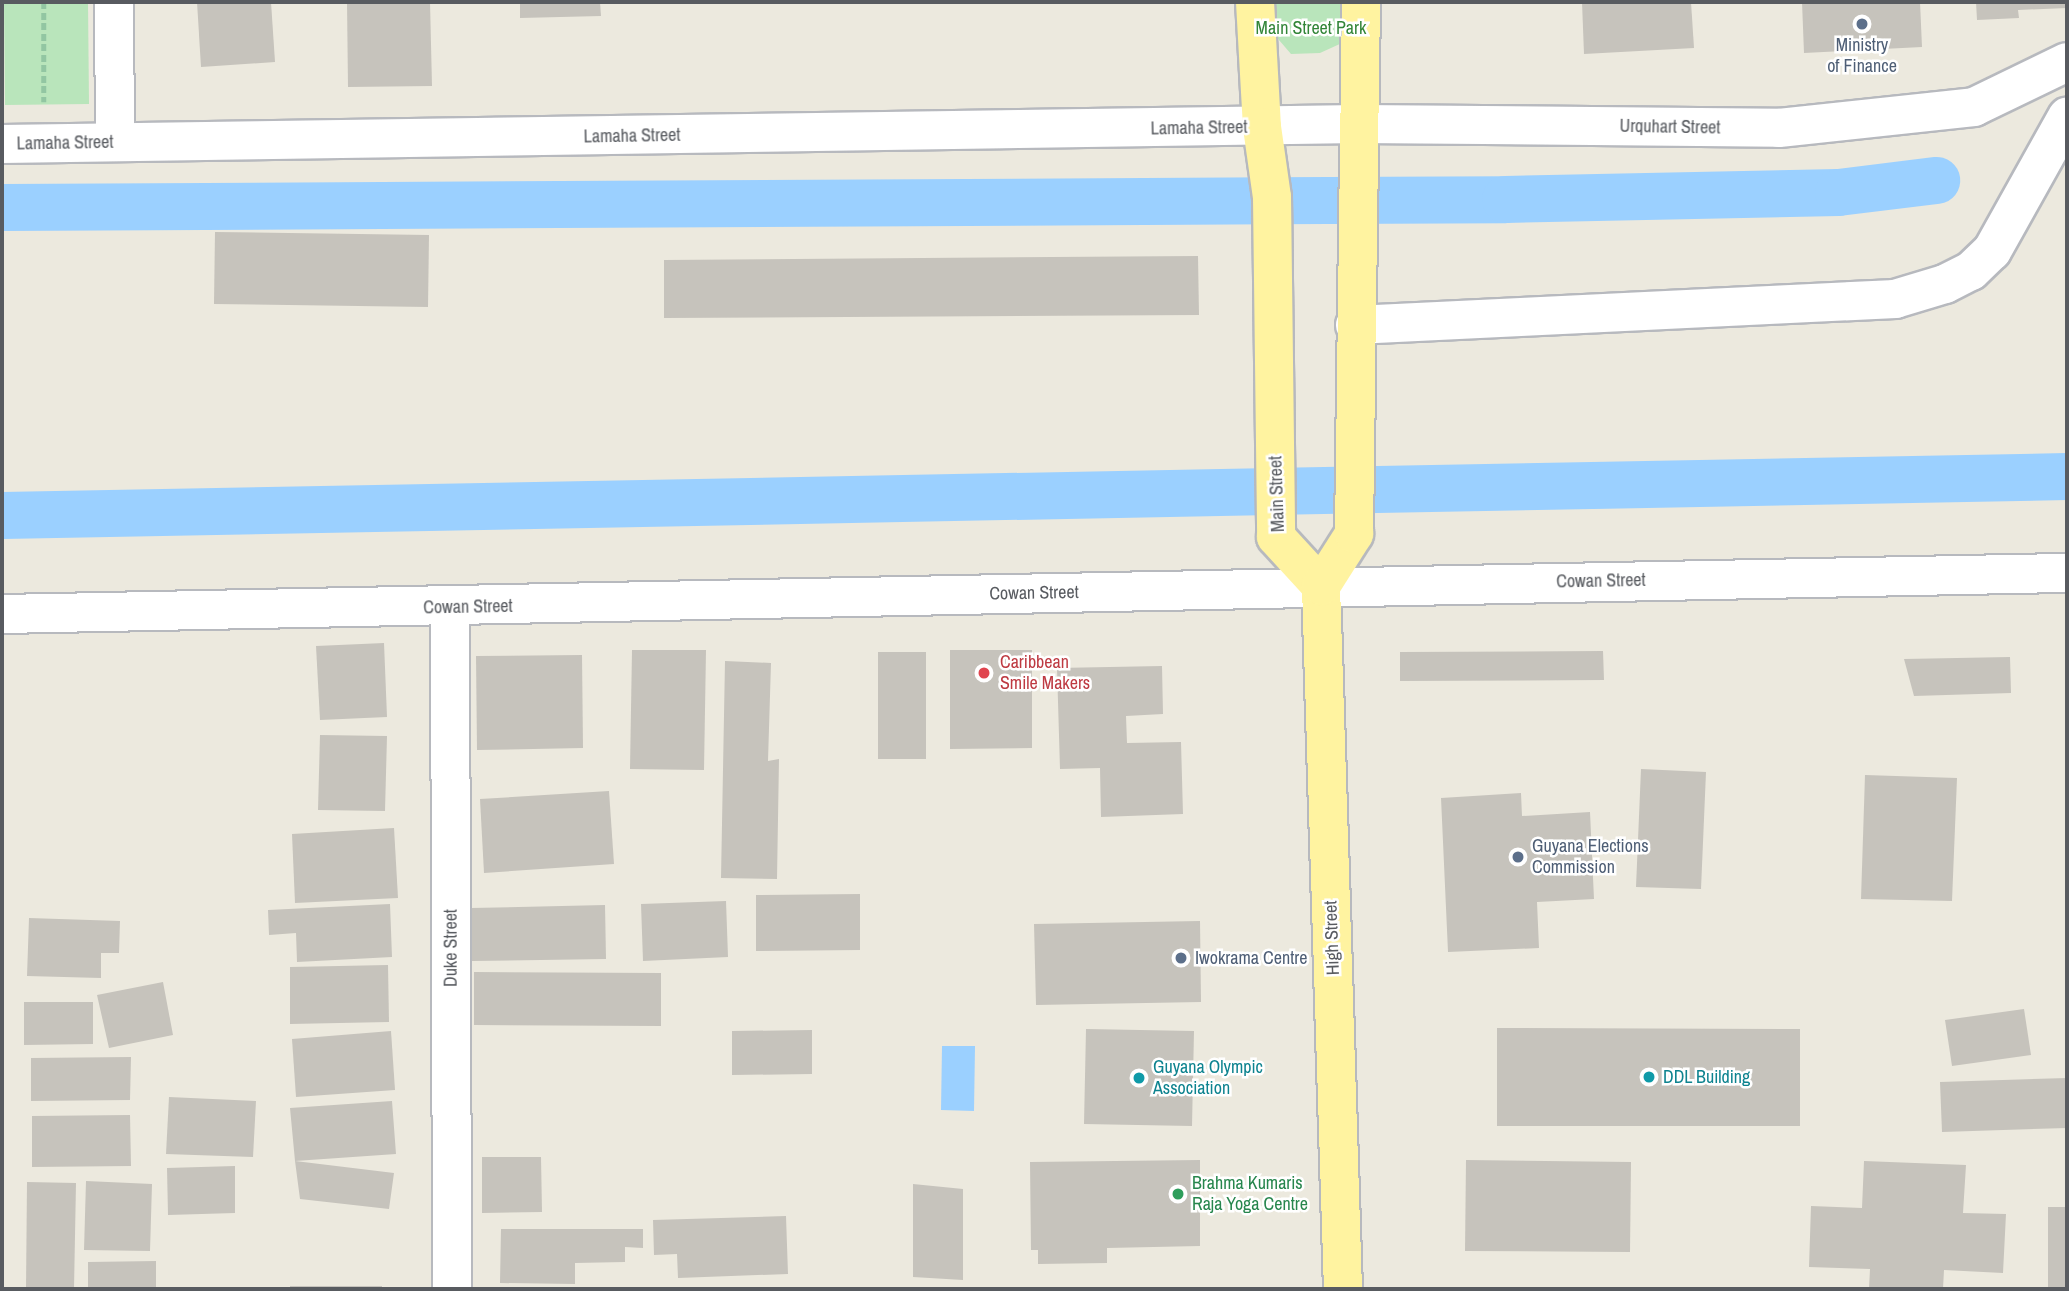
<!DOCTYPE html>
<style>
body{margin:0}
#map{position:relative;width:2069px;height:1291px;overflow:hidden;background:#ece9de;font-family:"Archivo Narrow",sans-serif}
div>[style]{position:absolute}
.green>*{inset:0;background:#b9e5bb}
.water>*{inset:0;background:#9bd0ff}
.canal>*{height:47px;margin:-23.5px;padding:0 23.5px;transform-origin:23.5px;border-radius:23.5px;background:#9bd0ff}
.building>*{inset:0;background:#c6c3bc}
.path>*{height:4.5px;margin-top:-2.25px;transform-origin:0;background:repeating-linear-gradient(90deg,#92c6a2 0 7px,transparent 0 10.5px)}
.roads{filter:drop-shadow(2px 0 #b7b9be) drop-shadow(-2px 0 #b7b9be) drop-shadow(0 2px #b7b9be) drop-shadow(0 -2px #b7b9be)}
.minor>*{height:38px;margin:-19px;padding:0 19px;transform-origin:19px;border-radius:19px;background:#fff}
.major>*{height:38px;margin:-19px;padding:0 19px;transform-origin:19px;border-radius:19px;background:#fff3a0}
.dots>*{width:19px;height:19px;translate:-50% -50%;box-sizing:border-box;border:4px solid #fff;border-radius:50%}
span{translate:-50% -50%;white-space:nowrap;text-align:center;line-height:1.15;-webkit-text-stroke:5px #fff;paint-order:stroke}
.park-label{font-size:18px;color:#328538}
.service-label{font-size:18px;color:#4e5e75}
.left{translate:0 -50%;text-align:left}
.street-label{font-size:18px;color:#585b60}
.health-label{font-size:18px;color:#be3a42}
.culture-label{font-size:18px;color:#0d838f}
.leisure-label{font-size:18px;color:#27864d}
.frame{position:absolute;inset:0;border:4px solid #585b60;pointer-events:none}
</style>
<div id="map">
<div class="green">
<i style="clip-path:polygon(4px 2px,88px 2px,89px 104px,5px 105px)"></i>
<i style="clip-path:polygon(1272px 2px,1350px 2px,1342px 43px,1320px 53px,1291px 54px,1273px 33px)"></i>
</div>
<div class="water">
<i style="clip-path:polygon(942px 1046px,975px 1046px,974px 1111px,941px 1110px)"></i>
</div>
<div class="canal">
<i style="left:2px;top:207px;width:1503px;rotate:-0.3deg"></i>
<i style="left:1505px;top:199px;width:333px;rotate:-1.2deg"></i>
<i style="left:1838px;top:192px;width:99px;rotate:-7deg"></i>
<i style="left:2px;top:515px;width:2065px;rotate:-1.08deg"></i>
</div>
<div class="building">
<i style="clip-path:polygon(197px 2px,271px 2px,275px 62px,201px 67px)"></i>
<i style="clip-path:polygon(347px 2px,430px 2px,432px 86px,348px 87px)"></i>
<i style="clip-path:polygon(520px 2px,600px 2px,601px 16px,520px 18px)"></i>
<i style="clip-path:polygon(1582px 2px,1691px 2px,1694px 48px,1584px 54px)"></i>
<i style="clip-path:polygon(1802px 2px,1920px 2px,1922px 47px,1804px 53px)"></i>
<i style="clip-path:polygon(1976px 2px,2067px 2px,2067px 8px,2018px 10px,2019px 18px,1977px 20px)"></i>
<i style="clip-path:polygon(215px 232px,429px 235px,428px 307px,214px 304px)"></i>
<i style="clip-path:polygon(1198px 256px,1199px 315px,664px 318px,664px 260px)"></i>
<i style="clip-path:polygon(384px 643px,387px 717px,320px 720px,316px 646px)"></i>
<i style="clip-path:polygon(632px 650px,706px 650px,704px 770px,630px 769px)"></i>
<i style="clip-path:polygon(950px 650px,1032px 650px,1032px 748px,950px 749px)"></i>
<i style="clip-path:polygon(1603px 651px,1604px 680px,1400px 681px,1400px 652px)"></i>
<i style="clip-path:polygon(878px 652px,926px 652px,926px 759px,878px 759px)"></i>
<i style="clip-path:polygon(582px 655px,583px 748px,477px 750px,476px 656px)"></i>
<i style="clip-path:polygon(2010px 657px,2011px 693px,1914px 696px,1904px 659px)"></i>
<i style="clip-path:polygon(725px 661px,771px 663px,768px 761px,779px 759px,777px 879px,721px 878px)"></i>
<i style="clip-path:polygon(1162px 666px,1163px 714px,1126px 716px,1127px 743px,1181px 742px,1183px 814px,1101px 817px,1100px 768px,1060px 769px,1057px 668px)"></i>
<i style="clip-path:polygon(320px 735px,387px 736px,385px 811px,318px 810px)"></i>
<i style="clip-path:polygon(1641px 769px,1706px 772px,1701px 889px,1636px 887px)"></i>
<i style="clip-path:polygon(1865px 775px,1957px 778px,1952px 901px,1861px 899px)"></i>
<i style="clip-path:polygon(609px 791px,614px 864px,484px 873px,480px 799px)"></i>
<i style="clip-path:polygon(1521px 793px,1522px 816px,1590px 812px,1594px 899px,1537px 902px,1539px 948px,1448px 952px,1441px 798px)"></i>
<i style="clip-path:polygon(394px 828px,398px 898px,295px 903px,292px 834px)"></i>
<i style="clip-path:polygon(860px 894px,860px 950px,756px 951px,756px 895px)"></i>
<i style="clip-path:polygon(726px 901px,728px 957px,643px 961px,641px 904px)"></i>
<i style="clip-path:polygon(390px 904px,392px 957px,297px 962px,296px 933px,269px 935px,268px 910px)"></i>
<i style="clip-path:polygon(605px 905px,606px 959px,472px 961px,471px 908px)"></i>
<i style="clip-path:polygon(29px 918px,120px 921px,119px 953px,101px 953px,101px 978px,27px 976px)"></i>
<i style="clip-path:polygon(1200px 921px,1201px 1002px,1036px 1005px,1034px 924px)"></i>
<i style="clip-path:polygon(388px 965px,389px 1022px,290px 1024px,290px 967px)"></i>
<i style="clip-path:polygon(474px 972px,661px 973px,661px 1026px,474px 1025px)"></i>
<i style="clip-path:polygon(163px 982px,173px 1035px,109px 1048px,97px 995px)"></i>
<i style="clip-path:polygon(24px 1002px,93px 1002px,93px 1044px,24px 1045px)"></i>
<i style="clip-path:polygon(2024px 1009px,2031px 1055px,1952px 1066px,1945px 1020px)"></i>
<i style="clip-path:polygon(1497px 1028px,1800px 1029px,1800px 1126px,1497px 1126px)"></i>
<i style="clip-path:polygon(1086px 1029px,1194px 1031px,1192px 1126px,1084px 1124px)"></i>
<i style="clip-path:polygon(812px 1030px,812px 1074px,732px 1075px,732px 1031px)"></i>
<i style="clip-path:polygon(391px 1031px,395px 1090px,296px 1097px,292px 1039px)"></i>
<i style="clip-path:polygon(131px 1057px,130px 1100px,31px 1101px,31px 1058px)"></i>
<i style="clip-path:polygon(2067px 1078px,2067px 1128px,1942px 1132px,1940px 1082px)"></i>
<i style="clip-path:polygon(169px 1097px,256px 1101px,253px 1157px,166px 1154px)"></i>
<i style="clip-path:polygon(392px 1101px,396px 1154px,295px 1161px,394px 1173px,389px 1209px,300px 1199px,295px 1161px,290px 1108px)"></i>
<i style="clip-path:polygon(130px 1115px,131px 1166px,32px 1167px,32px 1116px)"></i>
<i style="clip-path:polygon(482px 1157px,541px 1157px,542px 1212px,482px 1213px)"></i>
<i style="clip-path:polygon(1200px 1160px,1200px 1246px,1107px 1248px,1107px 1263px,1038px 1264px,1038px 1250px,1031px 1250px,1030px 1162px)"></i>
<i style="clip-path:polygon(1466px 1160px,1631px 1162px,1630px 1252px,1465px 1251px)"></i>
<i style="clip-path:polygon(1864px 1161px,1966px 1165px,1963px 1213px,2006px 1214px,2003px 1273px,1944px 1270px,1943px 1289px,1869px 1289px,1870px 1269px,1809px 1267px,1811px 1206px,1862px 1208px)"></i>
<i style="clip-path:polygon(235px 1166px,235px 1213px,168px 1215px,167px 1168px)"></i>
<i style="clip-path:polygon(86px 1181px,152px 1184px,150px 1251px,84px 1250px)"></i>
<i style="clip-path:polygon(27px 1182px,76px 1183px,74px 1289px,26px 1289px)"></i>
<i style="clip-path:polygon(913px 1184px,963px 1189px,963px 1280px,913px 1277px)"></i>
<i style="clip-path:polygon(2048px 1207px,2067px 1207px,2067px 1289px,2048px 1289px)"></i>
<i style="clip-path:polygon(786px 1216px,788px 1274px,678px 1278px,677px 1254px,654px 1255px,653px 1220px)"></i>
<i style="clip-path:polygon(501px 1229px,643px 1229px,643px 1248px,625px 1247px,625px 1262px,575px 1263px,575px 1284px,500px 1283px)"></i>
<i style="clip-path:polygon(156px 1261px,156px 1289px,88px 1289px,88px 1262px)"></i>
<i style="clip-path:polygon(290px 1286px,382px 1286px,382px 1289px,290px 1289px)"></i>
</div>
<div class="path">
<i style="left:44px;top:2px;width:100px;rotate:90deg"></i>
</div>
<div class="roads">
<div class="minor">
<i style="left:114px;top:2px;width:140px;rotate:89.6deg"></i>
<i style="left:2px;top:144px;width:1357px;rotate:-0.84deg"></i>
<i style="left:1359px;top:124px;width:420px;rotate:0.5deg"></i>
<i style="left:1779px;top:128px;width:196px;rotate:-6.1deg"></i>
<i style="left:1974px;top:107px;width:103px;rotate:-25.8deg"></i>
<i style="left:1355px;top:325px;width:541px;rotate:-2.76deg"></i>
<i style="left:1895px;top:299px;width:52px;rotate:-16.7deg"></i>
<i style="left:1945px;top:284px;width:29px;rotate:-27deg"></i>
<i style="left:1971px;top:271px;width:29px;rotate:-44deg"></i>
<i style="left:1992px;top:251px;width:154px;rotate:-60.8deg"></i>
<i style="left:450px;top:607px;width:682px;rotate:89.83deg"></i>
<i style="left:2px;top:614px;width:2065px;rotate:-1.14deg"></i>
</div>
<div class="major">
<i style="left:1255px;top:2px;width:125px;rotate:86.8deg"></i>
<i style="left:1262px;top:127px;width:71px;rotate:81.9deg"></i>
<i style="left:1272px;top:197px;width:340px;rotate:89.3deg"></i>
<i style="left:1276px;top:537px;width:67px;rotate:47.4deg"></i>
<i style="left:1321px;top:586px;width:703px;rotate:88.21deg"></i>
<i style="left:1321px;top:586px;width:62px;rotate:-57.6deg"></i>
<i style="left:1354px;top:534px;width:532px;rotate:-89.25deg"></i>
</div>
</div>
<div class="dots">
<i style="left:1862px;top:24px;background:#5c6f8a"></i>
<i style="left:984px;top:673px;background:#e0444e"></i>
<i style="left:1518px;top:857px;background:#5c6f8a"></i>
<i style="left:1181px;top:958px;background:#5c6f8a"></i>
<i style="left:1649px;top:1077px;background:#0f9aa8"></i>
<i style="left:1139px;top:1078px;background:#0f9aa8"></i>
<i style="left:1178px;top:1194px;background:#2e9e5b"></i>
</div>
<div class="park-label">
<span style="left:1311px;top:28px">Main Street Park</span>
</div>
<div class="service-label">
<span style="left:1862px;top:56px">Ministry<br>of Finance</span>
<span class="left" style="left:1532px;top:857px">Guyana Elections<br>Commission</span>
<span class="left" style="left:1195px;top:958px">Iwokrama Centre</span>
</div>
<div class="street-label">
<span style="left:1670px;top:127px;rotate:1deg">Urquhart Street</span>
<span style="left:1199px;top:128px;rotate:-1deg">Lamaha Street</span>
<span style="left:632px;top:136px;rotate:-1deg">Lamaha Street</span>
<span style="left:65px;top:143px;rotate:-1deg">Lamaha Street</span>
<span style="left:1277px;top:494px;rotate:-92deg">Main Street</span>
<span style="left:1601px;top:581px;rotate:-1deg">Cowan Street</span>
<span style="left:1034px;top:593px;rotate:-1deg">Cowan Street</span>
<span style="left:468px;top:607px;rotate:-1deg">Cowan Street</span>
<span style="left:1332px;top:938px;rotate:-92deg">High Street</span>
<span style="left:451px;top:948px;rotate:-90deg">Duke Street</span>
</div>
<div class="health-label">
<span class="left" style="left:1000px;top:673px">Caribbean<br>Smile Makers</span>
</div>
<div class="culture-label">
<span class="left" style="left:1153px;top:1078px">Guyana Olympic<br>Association</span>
<span class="left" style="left:1663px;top:1077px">DDL Building</span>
</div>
<div class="leisure-label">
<span class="left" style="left:1192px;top:1194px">Brahma Kumaris<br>Raja Yoga Centre</span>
</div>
<div class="frame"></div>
</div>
